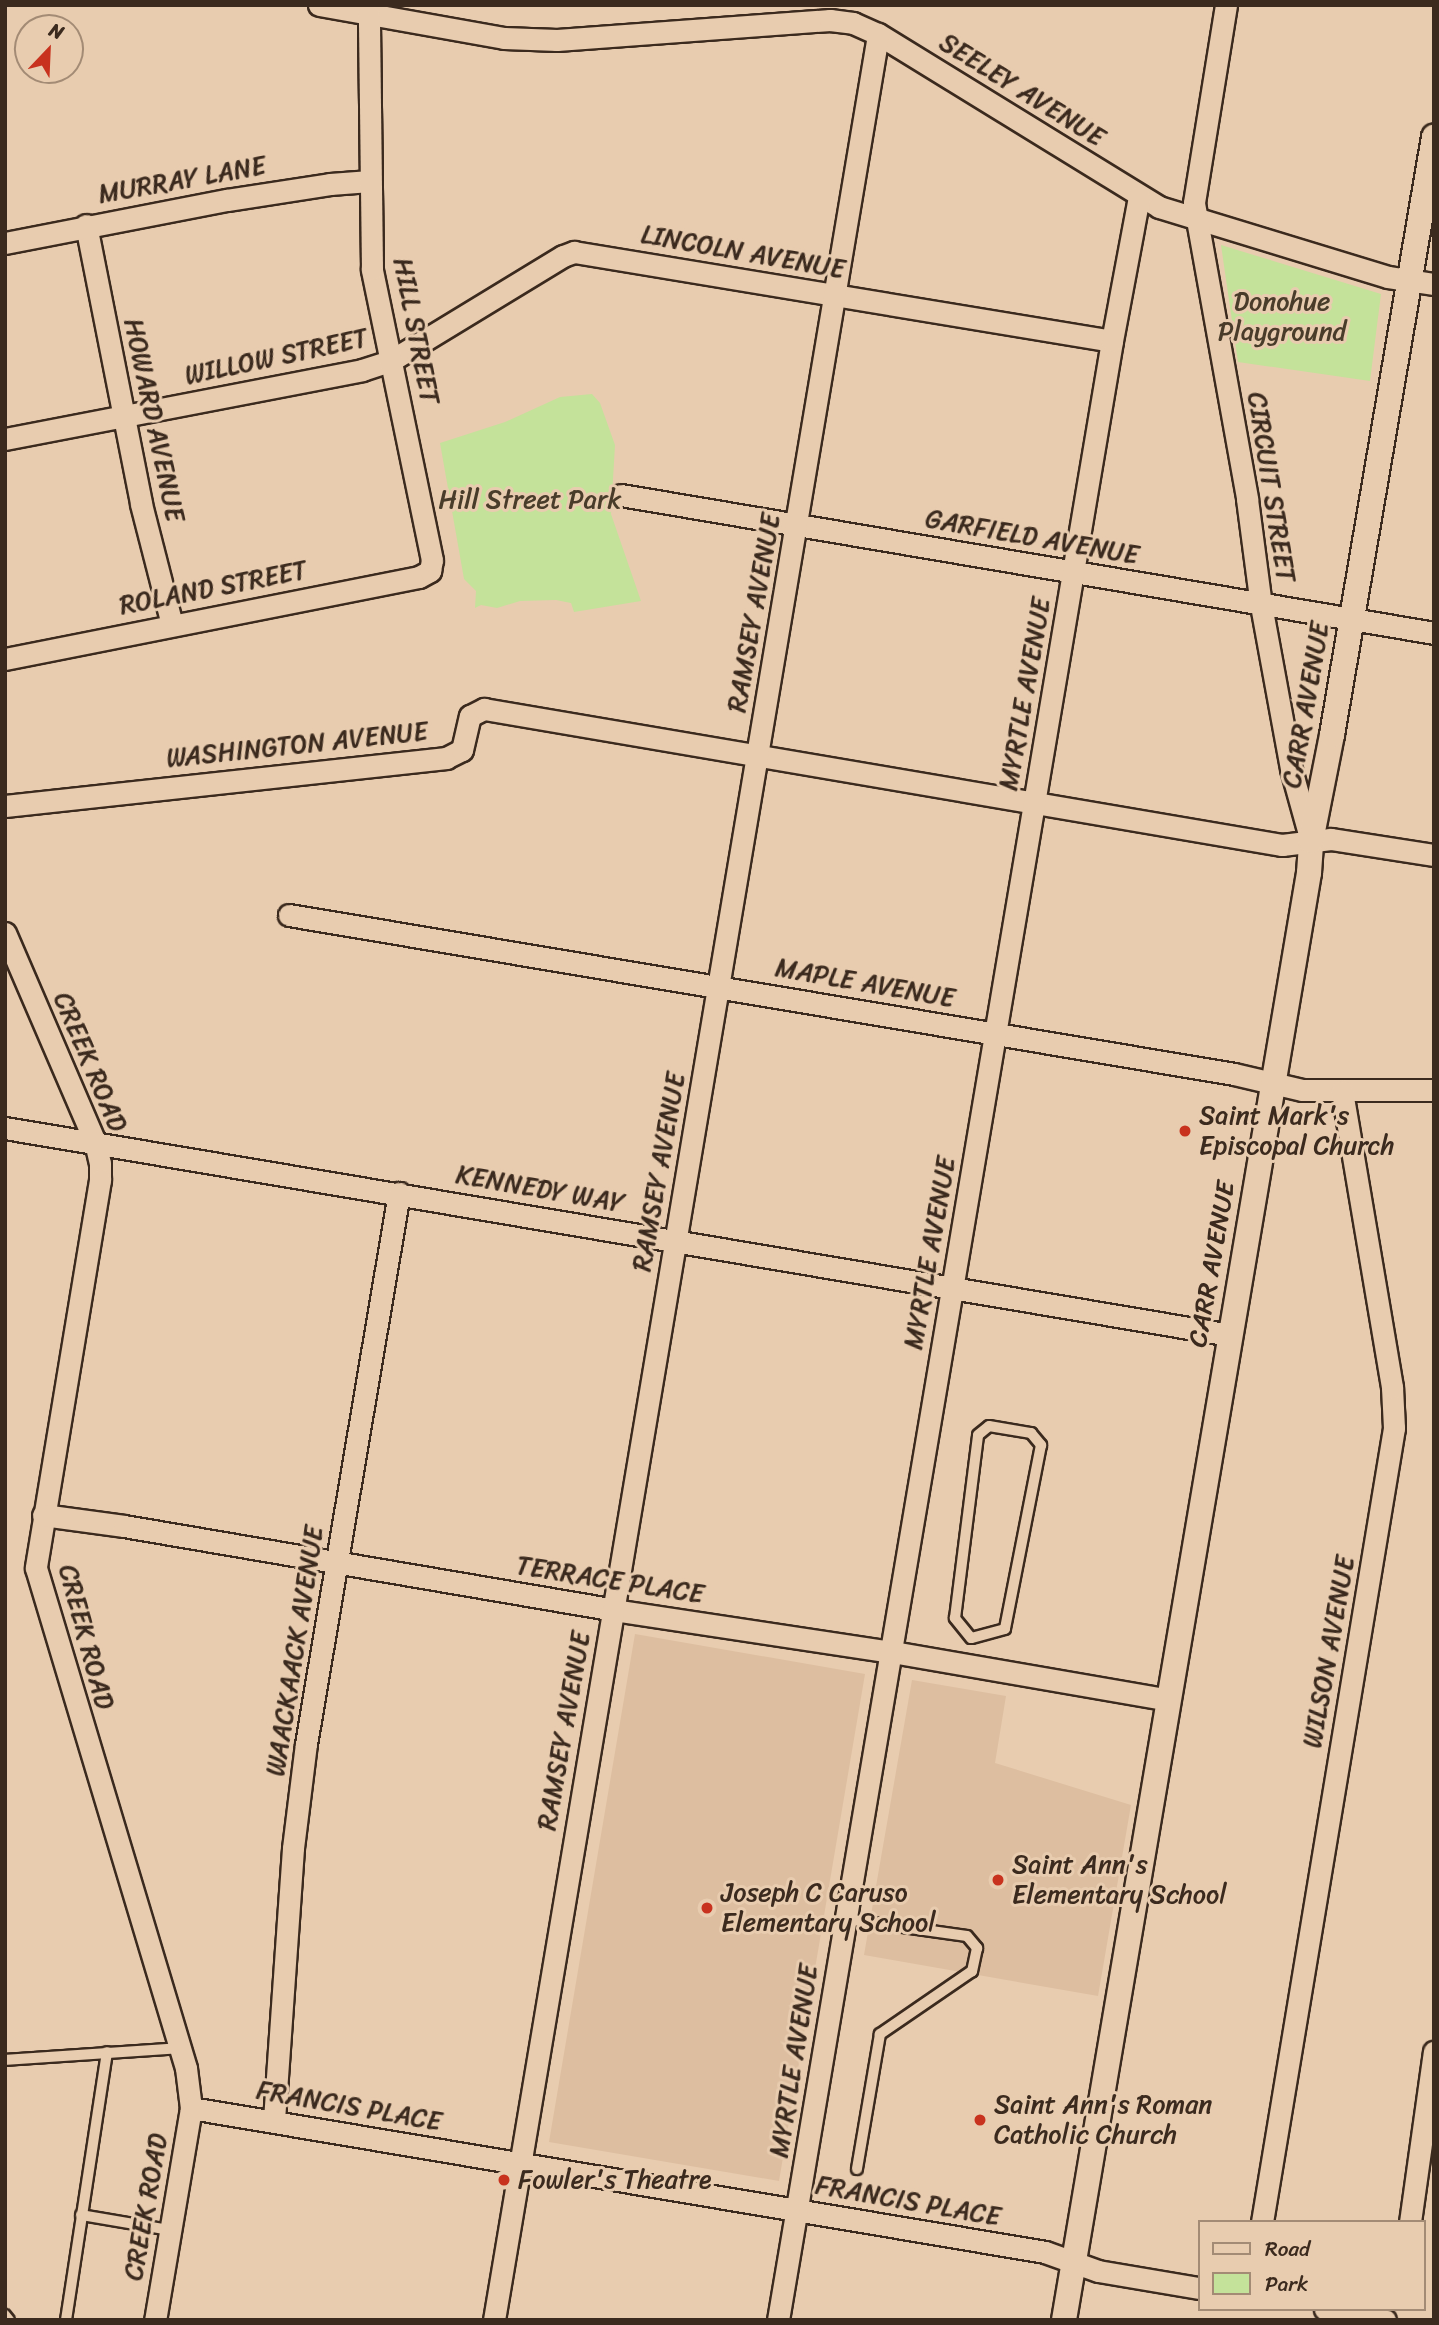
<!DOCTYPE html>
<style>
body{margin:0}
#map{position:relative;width:1439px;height:2325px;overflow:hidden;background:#e8ccaf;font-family:Sriracha,sans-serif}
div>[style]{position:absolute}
.built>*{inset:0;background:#ddbea0}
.green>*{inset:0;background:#c4e29a}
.roads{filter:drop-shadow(2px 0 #3b2a1e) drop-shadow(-2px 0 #3b2a1e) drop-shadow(0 2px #3b2a1e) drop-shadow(0 -2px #3b2a1e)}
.service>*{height:10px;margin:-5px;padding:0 5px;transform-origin:5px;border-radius:5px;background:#e8ccaf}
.minor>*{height:21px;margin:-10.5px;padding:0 10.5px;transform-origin:10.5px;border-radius:10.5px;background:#e8ccaf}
.tertiary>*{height:24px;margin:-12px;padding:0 12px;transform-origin:12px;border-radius:12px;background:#e8ccaf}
.dots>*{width:19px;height:19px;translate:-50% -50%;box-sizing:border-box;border:4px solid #e8ccaf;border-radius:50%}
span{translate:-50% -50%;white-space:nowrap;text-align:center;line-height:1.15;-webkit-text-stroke:6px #e8ccaf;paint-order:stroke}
.street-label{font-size:26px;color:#3b2a1e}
.park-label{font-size:26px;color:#493c2a}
.poi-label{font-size:26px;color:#3b2a1e}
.left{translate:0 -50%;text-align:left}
.frame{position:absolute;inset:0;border:7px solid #3b2a1e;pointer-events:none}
.legend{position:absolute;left:1198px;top:2220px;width:228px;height:91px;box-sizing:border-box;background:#e8ccaf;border:2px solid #a38b75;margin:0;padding:9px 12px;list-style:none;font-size:21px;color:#3b2a1e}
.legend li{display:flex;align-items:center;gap:14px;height:35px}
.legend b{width:35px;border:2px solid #a38b75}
.north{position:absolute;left:14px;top:14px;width:70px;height:70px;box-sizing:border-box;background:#e8ccaf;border:2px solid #a38b75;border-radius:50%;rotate:23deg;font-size:19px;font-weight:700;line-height:28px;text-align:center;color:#3b2a1e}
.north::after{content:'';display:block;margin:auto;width:24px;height:32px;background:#c8321e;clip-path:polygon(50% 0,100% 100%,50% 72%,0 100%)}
</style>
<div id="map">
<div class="built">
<i style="clip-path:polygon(635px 1634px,865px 1674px,779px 2181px,549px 2142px)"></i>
<i style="clip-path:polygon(912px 1680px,1006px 1696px,995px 1763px,1131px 1805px,1098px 1996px,864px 1955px)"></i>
</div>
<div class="green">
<i style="clip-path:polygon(1221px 245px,1381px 294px,1370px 381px,1238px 362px)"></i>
<i style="clip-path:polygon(592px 394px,600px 403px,615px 445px,611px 514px,641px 601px,574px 612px,571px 603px,556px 600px,520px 601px,497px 608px,481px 605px,475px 608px,476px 591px,464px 579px,440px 443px,505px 422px,560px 397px)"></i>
</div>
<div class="roads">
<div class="service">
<i style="left:989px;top:1426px;width:43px;rotate:9.5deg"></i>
<i style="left:1031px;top:1433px;width:16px;rotate:50deg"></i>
<i style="left:1041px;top:1445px;width:187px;rotate:101.1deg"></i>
<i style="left:1005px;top:1629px;width:35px;rotate:165deg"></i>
<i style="left:971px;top:1638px;width:26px;rotate:-129deg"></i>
<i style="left:955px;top:1618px;width:184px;rotate:-82.8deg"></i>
<i style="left:978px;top:1435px;width:14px;rotate:-39deg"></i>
<i style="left:846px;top:1919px;width:122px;rotate:8deg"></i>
<i style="left:967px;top:1936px;width:16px;rotate:50deg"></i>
<i style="left:977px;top:1948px;width:24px;rotate:102deg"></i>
<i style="left:972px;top:1971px;width:112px;rotate:145.6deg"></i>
<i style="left:880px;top:2034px;width:137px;rotate:99.7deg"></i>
<i style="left:5px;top:2060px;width:176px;rotate:-3.9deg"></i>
<i style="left:81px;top:2215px;width:90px;rotate:9.6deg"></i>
<i style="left:5px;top:2315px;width:6px;rotate:51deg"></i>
<i style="left:66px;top:2320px;width:271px;rotate:-81.3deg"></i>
</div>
<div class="minor">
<i style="left:319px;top:5px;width:188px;rotate:10.1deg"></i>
<i style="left:504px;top:38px;width:53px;rotate:2.2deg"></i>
<i style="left:557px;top:40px;width:274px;rotate:-4.2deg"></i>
<i style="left:830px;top:20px;width:23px;rotate:7deg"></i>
<i style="left:853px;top:23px;width:27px;rotate:24deg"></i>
<i style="left:878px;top:34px;width:330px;rotate:31.6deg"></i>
<i style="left:1159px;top:207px;width:239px;rotate:17deg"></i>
<i style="left:1388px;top:277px;width:47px;rotate:8.7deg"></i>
<i style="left:1226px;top:5px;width:201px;rotate:99.2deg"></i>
<i style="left:1194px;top:203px;width:301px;rotate:79.8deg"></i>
<i style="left:1247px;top:499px;width:107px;rotate:82.5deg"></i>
<i style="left:1261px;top:605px;width:167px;rotate:79.6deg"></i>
<i style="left:1291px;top:769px;width:75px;rotate:74.5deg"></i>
<i style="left:86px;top:225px;width:284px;rotate:78.8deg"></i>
<i style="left:141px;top:504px;width:125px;rotate:75.6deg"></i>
<i style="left:5px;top:243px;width:226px;rotate:-11deg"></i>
<i style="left:227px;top:200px;width:104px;rotate:-8.8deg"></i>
<i style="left:330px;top:184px;width:40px;rotate:-4.3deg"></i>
<i style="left:5px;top:439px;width:364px;rotate:-10.9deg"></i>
<i style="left:362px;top:370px;width:32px;rotate:-18deg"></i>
<i style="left:392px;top:360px;width:200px;rotate:-31.3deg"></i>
<i style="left:563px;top:256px;width:12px;rotate:-20deg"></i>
<i style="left:574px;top:252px;width:545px;rotate:9.39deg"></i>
<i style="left:621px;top:495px;width:825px;rotate:9.63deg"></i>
<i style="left:5px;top:659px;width:422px;rotate:-11.2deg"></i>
<i style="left:419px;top:577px;width:13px;rotate:-29deg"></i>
<i style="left:430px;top:571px;width:11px;rotate:-80deg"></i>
<i style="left:432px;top:560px;width:297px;rotate:-101.7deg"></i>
<i style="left:372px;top:269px;width:254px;rotate:-90.7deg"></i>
<i style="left:5px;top:806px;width:444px;rotate:-6.2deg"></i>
<i style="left:446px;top:758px;width:18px;rotate:-27deg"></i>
<i style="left:462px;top:750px;width:35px;rotate:-77deg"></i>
<i style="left:470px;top:716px;width:16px;rotate:-27deg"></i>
<i style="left:484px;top:709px;width:810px;rotate:9.67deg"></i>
<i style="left:1282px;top:845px;width:49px;rotate:-7deg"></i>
<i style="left:1331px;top:839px;width:104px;rotate:8.8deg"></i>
<i style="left:289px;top:915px;width:958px;rotate:9.55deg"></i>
<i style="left:1234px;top:1074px;width:70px;rotate:13.2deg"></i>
<i style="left:1302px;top:1090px;width:132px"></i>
<i style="left:5px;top:933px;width:228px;rotate:66.7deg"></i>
<i style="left:95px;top:1142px;width:22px;rotate:77deg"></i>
<i style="left:100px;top:1163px;width:17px;rotate:90deg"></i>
<i style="left:100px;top:1180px;width:393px;rotate:99.4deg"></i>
<i style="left:36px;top:1568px;width:522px;rotate:73.3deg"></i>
<i style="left:186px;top:2068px;width:40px;rotate:82.9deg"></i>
<i style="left:191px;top:2108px;width:215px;rotate:99.6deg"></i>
<i style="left:5px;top:1128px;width:1242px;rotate:9.59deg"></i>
<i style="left:43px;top:1515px;width:82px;rotate:7.7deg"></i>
<i style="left:124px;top:1526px;width:496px;rotate:9.7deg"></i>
<i style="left:613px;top:1610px;width:282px;rotate:8.6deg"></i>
<i style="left:892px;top:1652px;width:281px;rotate:9.8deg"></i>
<i style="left:191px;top:2108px;width:866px;rotate:9.57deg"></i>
<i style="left:1045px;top:2252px;width:56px;rotate:19.7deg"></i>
<i style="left:1098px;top:2271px;width:102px;rotate:9.6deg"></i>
<i style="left:274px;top:2120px;width:273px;rotate:-86deg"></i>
<i style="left:293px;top:1848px;width:105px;rotate:-82.9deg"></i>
<i style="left:306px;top:1744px;width:559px;rotate:-80.42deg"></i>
<i style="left:1262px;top:2222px;width:805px;rotate:-80.56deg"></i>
<i style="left:1394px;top:1428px;width:41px;rotate:-92.8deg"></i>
<i style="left:1392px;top:1387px;width:300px;rotate:-99.6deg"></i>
<i style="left:1410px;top:2222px;width:172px;rotate:-82deg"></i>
<i style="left:1325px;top:2309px;width:61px;rotate:10.4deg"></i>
<i style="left:494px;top:2320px;width:2318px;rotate:-80.46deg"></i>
<i style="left:778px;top:2320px;width:2007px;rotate:-80.42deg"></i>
<i style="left:1112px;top:341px;width:147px;rotate:-79.4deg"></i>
</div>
<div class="tertiary">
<i style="left:1064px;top:2320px;width:1468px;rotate:-80.39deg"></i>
<i style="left:1309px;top:873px;width:32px;rotate:-86deg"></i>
<i style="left:1311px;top:841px;width:108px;rotate:-78.8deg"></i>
<i style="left:1332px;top:735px;width:607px;rotate:-80.32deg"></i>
</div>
</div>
<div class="dots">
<i style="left:1185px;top:1131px;background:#c8321e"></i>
<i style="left:998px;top:1880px;background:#c8321e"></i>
<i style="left:707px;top:1908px;background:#c8321e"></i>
<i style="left:980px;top:2120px;background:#c8321e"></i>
<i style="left:504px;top:2180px;background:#c8321e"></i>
</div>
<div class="street-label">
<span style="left:1022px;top:90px;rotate:32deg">SEELEY AVENUE</span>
<span style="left:182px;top:180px;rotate:-10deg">MURRAY LANE</span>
<span style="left:743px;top:252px;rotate:10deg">LINCOLN AVENUE</span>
<span style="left:416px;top:331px;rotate:79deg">HILL STREET</span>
<span style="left:276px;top:357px;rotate:-12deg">WILLOW STREET</span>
<span style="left:154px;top:420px;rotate:78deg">HOWARD AVENUE</span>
<span style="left:1271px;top:487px;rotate:81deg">CIRCUIT STREET</span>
<span style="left:1032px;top:537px;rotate:10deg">GARFIELD AVENUE</span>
<span style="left:213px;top:588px;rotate:-11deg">ROLAND STREET</span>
<span style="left:754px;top:613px;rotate:-80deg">RAMSEY AVENUE</span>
<span style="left:1025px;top:694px;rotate:-80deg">MYRTLE AVENUE</span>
<span style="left:1306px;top:705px;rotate:-80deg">CARR AVENUE</span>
<span style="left:297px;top:745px;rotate:-6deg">WASHINGTON AVENUE</span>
<span style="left:865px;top:983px;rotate:10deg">MAPLE AVENUE</span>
<span style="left:90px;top:1062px;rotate:67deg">CREEK ROAD</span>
<span style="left:659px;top:1172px;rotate:-80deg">RAMSEY AVENUE</span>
<span style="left:540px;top:1189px;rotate:10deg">KENNEDY WAY</span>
<span style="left:930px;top:1253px;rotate:-80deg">MYRTLE AVENUE</span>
<span style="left:1212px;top:1264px;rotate:-80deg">CARR AVENUE</span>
<span style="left:610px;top:1580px;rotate:9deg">TERRACE PLACE</span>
<span style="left:86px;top:1637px;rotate:75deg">CREEK ROAD</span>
<span style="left:295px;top:1651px;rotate:-81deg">WAACKAACK AVENUE</span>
<span style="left:1329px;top:1652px;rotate:-80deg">WILSON AVENUE</span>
<span style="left:564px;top:1731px;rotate:-80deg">RAMSEY AVENUE</span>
<span style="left:794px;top:2061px;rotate:-81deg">MYRTLE AVENUE</span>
<span style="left:349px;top:2106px;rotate:10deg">FRANCIS PLACE</span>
<span style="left:908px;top:2201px;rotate:10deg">FRANCIS PLACE</span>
<span style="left:146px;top:2207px;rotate:-80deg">CREEK ROAD</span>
</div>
<div class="park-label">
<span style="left:1282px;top:317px">Donohue<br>Playground</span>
<span style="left:530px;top:500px">Hill Street Park</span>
</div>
<div class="poi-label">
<span class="left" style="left:1199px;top:1131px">Saint Mark's<br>Episcopal Church</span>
<span class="left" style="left:1012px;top:1880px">Saint Ann's<br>Elementary School</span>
<span class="left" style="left:721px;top:1908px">Joseph C Caruso<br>Elementary School</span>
<span class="left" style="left:994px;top:2120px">Saint Ann's Roman<br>Catholic Church</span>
<span class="left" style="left:518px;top:2180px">Fowler's Theatre</span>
</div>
<div class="frame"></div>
<ul class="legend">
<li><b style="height:9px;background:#e8ccaf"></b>Road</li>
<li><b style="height:19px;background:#c4e29a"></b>Park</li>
</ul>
<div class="north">N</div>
</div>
